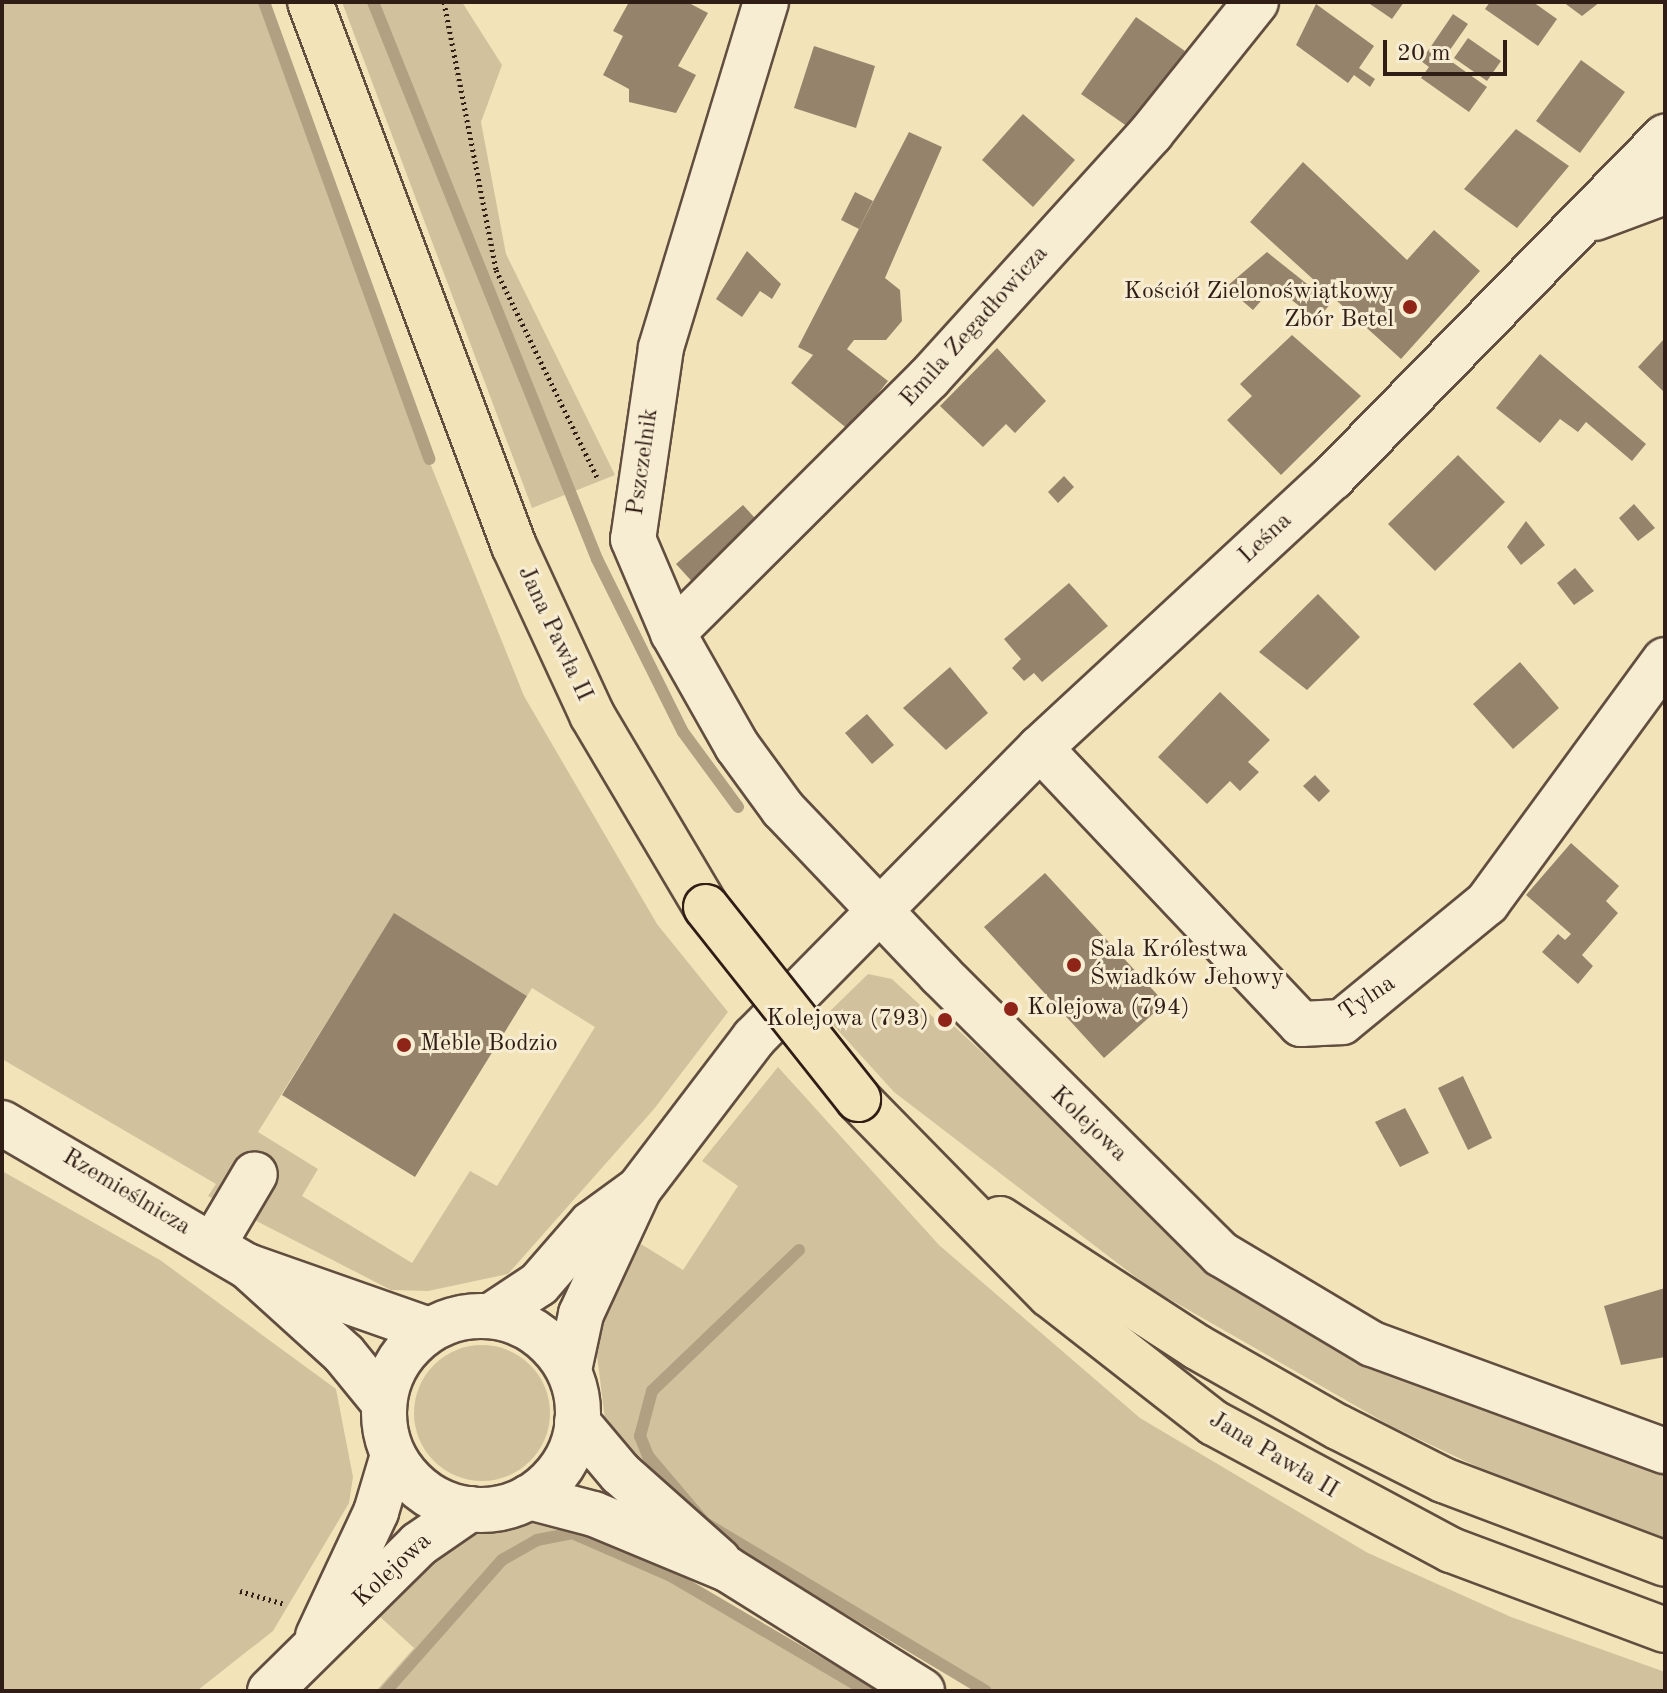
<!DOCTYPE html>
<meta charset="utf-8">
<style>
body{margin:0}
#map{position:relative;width:1667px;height:1693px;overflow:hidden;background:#f3e3b9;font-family:"Old Standard TT",serif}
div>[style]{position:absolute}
.green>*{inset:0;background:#d2c19d}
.round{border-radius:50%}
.stream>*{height:12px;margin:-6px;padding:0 6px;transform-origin:6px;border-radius:6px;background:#b1a082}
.building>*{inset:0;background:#95846b}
.path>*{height:5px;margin-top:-2.5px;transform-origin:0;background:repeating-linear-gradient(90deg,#301d16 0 2px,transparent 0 6px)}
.roads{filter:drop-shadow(2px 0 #614e3f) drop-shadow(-2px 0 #614e3f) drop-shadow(0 2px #614e3f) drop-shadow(0 -2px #614e3f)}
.minor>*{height:44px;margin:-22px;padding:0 22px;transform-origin:22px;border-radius:22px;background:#f7edd2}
.minor>.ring{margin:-22px;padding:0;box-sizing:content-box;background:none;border:44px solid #f7edd2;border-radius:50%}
.major>*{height:44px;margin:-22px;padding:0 22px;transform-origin:22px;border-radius:22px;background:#f3e3b9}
.bridges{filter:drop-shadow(2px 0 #301d16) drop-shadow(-2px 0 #301d16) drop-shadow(0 2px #301d16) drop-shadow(0 -2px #301d16)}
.major-bridge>*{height:44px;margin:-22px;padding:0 22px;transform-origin:22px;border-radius:22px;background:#f3e3b9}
.dots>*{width:22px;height:22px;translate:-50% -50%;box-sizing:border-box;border:4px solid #f7edd2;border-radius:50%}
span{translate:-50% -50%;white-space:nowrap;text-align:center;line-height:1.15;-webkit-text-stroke:6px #f7edd2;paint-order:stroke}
.poi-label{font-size:24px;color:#301d16}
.right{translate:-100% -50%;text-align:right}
.left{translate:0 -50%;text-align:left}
.street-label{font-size:24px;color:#301d16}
.frame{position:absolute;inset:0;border:4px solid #301d16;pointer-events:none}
.scale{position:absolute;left:1383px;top:40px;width:124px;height:36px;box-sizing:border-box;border:4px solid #301d16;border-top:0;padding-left:10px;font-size:24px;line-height:28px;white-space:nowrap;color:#301d16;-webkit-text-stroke:6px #f7edd2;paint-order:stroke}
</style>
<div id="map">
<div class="green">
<i style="clip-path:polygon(evenodd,2px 2px,262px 2px,407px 406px,524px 696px,657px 924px,728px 1012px,654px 1109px,508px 1274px,428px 1291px,391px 1290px,208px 1196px,216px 1184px,2px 1059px,2px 2px,394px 914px,527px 996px,532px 988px,595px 1027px,497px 1186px,470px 1171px,412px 1263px,302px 1196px,318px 1169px,258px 1132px,394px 914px)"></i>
<i style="clip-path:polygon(342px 2px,462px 2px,502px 65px,481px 122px,506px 254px,615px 475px,532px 508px)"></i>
<i style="clip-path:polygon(868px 974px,892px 979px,934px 1018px,940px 1013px,1211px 1265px,1283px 1318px,1367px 1364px,1465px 1404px,1665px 1474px,1665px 1540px,1516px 1485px,1391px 1426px,1150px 1288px,894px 1092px,825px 1016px)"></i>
<i style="clip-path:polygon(778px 1067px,939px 1245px,1140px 1418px,1368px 1553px,1511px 1617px,1665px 1672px,1665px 1691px,986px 1691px,705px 1523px,642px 1471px,605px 1420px,594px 1331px,641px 1244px,683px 1270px,738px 1186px,702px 1161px)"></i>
<i style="clip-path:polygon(2px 1171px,160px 1260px,336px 1389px,353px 1477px,349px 1503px,273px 1631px,198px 1690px,2px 1691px)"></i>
<i class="round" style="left:414px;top:1345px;width:136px;height:136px"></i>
<i style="clip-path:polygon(536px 1521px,671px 1576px,867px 1691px,376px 1691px,414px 1648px,377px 1614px,470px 1525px)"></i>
</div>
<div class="stream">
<i style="left:264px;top:2px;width:486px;rotate:70.1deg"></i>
<i style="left:373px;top:2px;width:600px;rotate:68.09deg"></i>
<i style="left:597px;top:559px;width:193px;rotate:63.6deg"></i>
<i style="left:683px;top:732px;width:93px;rotate:53.7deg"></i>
<i style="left:799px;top:1250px;width:204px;rotate:136.2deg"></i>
<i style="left:652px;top:1391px;width:47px;rotate:104.9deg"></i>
<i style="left:640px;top:1436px;width:22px;rotate:68deg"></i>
<i style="left:648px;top:1456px;width:88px;rotate:49.6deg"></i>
<i style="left:705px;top:1523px;width:327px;rotate:30.9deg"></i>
<i style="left:386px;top:1691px;width:175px;rotate:-48.5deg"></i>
<i style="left:502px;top:1560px;width:40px;rotate:-29.7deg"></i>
<i style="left:537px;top:1540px;width:36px;rotate:-11deg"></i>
<i style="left:572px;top:1533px;width:108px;rotate:23.5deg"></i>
<i style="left:671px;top:1576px;width:227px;rotate:30.4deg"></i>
</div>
<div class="building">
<i style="clip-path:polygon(629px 2px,687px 2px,708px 13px,678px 66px,696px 75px,676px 113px,629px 102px,629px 89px,603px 75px,623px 36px,613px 31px)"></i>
<i style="clip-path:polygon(1367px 2px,1404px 2px,1392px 19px)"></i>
<i style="clip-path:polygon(1490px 2px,1533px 2px,1557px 19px,1538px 46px,1485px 9px)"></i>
<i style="clip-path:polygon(1563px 2px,1600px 2px,1582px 16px)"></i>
<i style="clip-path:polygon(1316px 4px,1374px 46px,1359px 68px,1375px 79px,1370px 87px,1354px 75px,1348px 83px,1296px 45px)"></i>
<i style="clip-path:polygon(1453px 14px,1468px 24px,1445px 57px,1487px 87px,1469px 112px,1421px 78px,1429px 67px,1421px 61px)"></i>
<i style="clip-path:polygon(1136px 17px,1185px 51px,1131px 129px,1081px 94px)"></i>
<i style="clip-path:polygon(1468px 38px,1501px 61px,1487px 81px,1454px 58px)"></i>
<i style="clip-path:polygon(814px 46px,875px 66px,856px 128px,794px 108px)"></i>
<i style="clip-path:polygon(1581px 60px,1625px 92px,1580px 153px,1536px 121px)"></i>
<i style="clip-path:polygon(1023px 114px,1075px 160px,1033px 207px,982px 160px)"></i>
<i style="clip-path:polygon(1516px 129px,1569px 166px,1517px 228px,1464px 189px)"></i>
<i style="clip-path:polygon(909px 132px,942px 147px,885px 278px,900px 290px,902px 321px,886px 340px,854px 340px,847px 349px,888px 381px,849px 430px,791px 383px,813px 355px,798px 347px)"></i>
<i style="clip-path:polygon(1303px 162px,1407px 260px,1434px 230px,1480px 271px,1401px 359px,1250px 222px)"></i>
<i style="clip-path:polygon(855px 192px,873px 201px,859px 229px,841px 220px)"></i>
<i style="clip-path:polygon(747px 251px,781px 284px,772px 299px,760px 291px,742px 317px,716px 299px)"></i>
<i style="clip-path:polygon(1267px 252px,1331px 303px,1317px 320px,1274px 286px,1253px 310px,1226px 287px)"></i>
<i style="clip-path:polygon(1292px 335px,1361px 396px,1281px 475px,1227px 420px,1252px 396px,1240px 384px)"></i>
<i style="clip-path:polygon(1665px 338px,1665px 393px,1638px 367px)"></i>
<i style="clip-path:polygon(997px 348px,1046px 401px,1015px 433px,1006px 424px,983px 447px,940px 406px)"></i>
<i style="clip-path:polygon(1540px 354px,1646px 444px,1632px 461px,1586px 422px,1578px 432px,1560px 419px,1540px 443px,1496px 408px)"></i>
<i style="clip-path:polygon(1458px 455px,1505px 502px,1435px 571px,1388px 524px)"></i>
<i style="clip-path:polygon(1064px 476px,1074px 487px,1058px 503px,1048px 492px)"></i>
<i style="clip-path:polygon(1634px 504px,1655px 528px,1638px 541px,1619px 518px)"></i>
<i style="clip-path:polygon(743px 505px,764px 528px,697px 587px,676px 564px)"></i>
<i style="clip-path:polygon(1526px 521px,1545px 545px,1521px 565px,1507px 547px)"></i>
<i style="clip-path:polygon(1575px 568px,1594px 591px,1574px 605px,1557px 583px)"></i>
<i style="clip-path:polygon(1069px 583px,1108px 626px,1042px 682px,1034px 673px,1024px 681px,1012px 668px,1021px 659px,1004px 639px)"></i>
<i style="clip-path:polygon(1318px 594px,1360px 637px,1307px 690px,1259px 652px)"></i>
<i style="clip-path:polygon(1520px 662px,1559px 708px,1513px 749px,1473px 704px)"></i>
<i style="clip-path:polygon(950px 667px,988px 713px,946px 750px,903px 708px)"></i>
<i style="clip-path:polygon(1220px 692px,1270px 740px,1248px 762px,1259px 772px,1240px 791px,1230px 781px,1207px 804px,1158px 757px)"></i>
<i style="clip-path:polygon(867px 714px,894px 745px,872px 764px,845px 733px)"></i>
<i style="clip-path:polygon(1315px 775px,1330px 791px,1319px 802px,1303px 786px)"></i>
<i style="clip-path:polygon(1571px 843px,1619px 886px,1606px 901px,1618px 913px,1582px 955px,1593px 966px,1578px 984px,1542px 952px,1558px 934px,1565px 940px,1571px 934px,1526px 895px)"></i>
<i style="clip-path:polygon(1045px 873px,1165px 1003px,1104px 1058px,984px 927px)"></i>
<i style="clip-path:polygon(394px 913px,527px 996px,415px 1177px,282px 1095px)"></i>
<i style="clip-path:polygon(1463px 1076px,1492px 1138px,1468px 1150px,1438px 1088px)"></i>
<i style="clip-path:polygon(1405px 1108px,1429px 1153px,1400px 1167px,1375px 1122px)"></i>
<i style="clip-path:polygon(1665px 1288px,1665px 1357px,1621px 1365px,1604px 1306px)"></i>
</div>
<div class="path">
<i style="left:444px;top:2px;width:273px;rotate:79deg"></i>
<i style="left:496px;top:270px;width:233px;rotate:64deg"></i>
<i style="left:240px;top:1591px;width:47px;rotate:16.1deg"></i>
</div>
<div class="roads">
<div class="minor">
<i style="left:766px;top:2px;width:362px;rotate:106.9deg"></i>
<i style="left:661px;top:348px;width:193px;rotate:98.3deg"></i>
<i style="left:633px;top:539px;width:102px;rotate:66.9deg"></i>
<i style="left:673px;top:633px;width:130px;rotate:60.5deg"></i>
<i style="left:737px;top:746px;width:78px;rotate:53.9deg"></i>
<i style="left:783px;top:809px;width:228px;rotate:46.4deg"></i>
<i style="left:940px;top:974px;width:397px;rotate:44.9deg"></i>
<i style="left:1221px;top:1254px;width:176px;rotate:30.8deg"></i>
<i style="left:1372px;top:1344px;width:312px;rotate:20.1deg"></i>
<i style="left:1595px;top:218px;width:75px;rotate:-20.4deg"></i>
<i style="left:673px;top:633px;width:361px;rotate:-44.9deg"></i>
<i style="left:929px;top:378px;width:331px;rotate:-47.8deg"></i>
<i style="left:1151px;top:133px;width:168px;rotate:-51.3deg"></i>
<i style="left:1040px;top:748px;width:380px;rotate:46.6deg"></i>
<i style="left:1301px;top:1024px;width:41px;rotate:-2.8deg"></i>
<i style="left:1342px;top:1022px;width:188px;rotate:-39.4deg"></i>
<i style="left:1487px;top:903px;width:301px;rotate:-53.8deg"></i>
<i style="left:2px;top:1123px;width:284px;rotate:30.3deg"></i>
<i style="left:247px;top:1266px;width:193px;rotate:19.4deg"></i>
<i style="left:213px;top:1245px;width:82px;rotate:-59.4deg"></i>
<i style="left:247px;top:1266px;width:131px;rotate:42.2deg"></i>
<i style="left:344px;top:1354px;width:63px;rotate:50.8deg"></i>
<i style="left:492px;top:1315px;width:56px;rotate:-33.4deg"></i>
<i style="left:539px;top:1284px;width:79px;rotate:-49.1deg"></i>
<i style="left:591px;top:1224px;width:59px;rotate:-36.1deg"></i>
<i class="ring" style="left:384px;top:1316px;width:150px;height:150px"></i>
<i style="left:569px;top:1370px;width:57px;rotate:-77.9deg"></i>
<i style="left:581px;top:1314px;width:138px;rotate:-65.1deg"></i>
<i style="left:639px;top:1189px;width:190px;rotate:-52.7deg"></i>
<i style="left:754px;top:1038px;width:407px;rotate:-45.4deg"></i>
<i style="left:1040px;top:748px;width:398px;rotate:-42.8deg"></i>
<i style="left:1332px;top:478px;width:477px;rotate:-45.7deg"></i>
<i style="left:577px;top:1422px;width:67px;rotate:49.9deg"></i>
<i style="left:620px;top:1473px;width:132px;rotate:41.6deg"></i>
<i style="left:529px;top:1497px;width:67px;rotate:14.7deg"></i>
<i style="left:594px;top:1514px;width:144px;rotate:22.5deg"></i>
<i style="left:727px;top:1569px;width:230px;rotate:32deg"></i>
<i style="left:318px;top:1636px;width:137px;rotate:-64.9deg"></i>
<i style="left:376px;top:1512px;width:59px;rotate:-73.4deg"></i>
<i style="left:270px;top:1691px;width:209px;rotate:-44.6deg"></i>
<i style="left:419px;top:1544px;width:62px;rotate:-34.5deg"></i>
</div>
<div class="major">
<i style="left:310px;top:2px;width:581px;rotate:69.44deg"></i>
<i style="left:514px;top:546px;width:186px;rotate:65.2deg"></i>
<i style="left:592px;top:715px;width:223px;rotate:59.3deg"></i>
<i style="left:858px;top:1099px;width:274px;rotate:45.6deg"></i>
<i style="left:1050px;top:1295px;width:208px;rotate:38deg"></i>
<i style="left:1214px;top:1423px;width:269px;rotate:28.2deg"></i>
<i style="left:1451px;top:1550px;width:228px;rotate:20.5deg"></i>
<i style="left:1000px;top:1219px;width:235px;rotate:33deg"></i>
<i style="left:1197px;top:1347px;width:162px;rotate:29.6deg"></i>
<i style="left:1338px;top:1427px;width:118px;rotate:26.8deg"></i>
<i style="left:1443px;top:1480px;width:237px;rotate:20.7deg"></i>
</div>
</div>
<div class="bridges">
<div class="major-bridge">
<i style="left:706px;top:907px;width:245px;rotate:51.6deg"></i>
</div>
</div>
<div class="dots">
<i style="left:1410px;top:307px;background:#8f2418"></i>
<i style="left:1074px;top:965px;background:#8f2418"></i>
<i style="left:1011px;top:1009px;background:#8f2418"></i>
<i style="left:945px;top:1020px;background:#8f2418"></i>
<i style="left:404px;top:1045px;background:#8f2418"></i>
</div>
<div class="poi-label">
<span class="right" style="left:1394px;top:307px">Kościół Zielonoświątkowy<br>Zbór Betel</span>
<span class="left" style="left:1090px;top:965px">Sala Królestwa<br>Świadków Jehowy</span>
<span class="left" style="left:1027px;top:1009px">Kolejowa (794)</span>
<span class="right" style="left:929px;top:1020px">Kolejowa (793)</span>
<span class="left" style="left:420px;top:1045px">Meble Bodzio</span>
</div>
<div class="street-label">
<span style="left:975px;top:327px;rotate:-48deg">Emila Zegadłowicza</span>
<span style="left:644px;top:462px;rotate:-82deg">Pszczelnik</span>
<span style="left:1266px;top:539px;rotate:-43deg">Leśna</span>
<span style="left:554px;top:634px;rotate:65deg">Jana Pawła II</span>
<span style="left:1368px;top:999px;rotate:-34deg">Tylna</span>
<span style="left:1088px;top:1125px;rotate:44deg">Kolejowa</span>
<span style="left:126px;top:1193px;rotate:31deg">Rzemieślnicza</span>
<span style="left:1273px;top:1456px;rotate:31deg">Jana Pawła II</span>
<span style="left:393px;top:1571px;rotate:-43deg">Kolejowa</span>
</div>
<div class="frame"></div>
<div class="scale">20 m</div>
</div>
